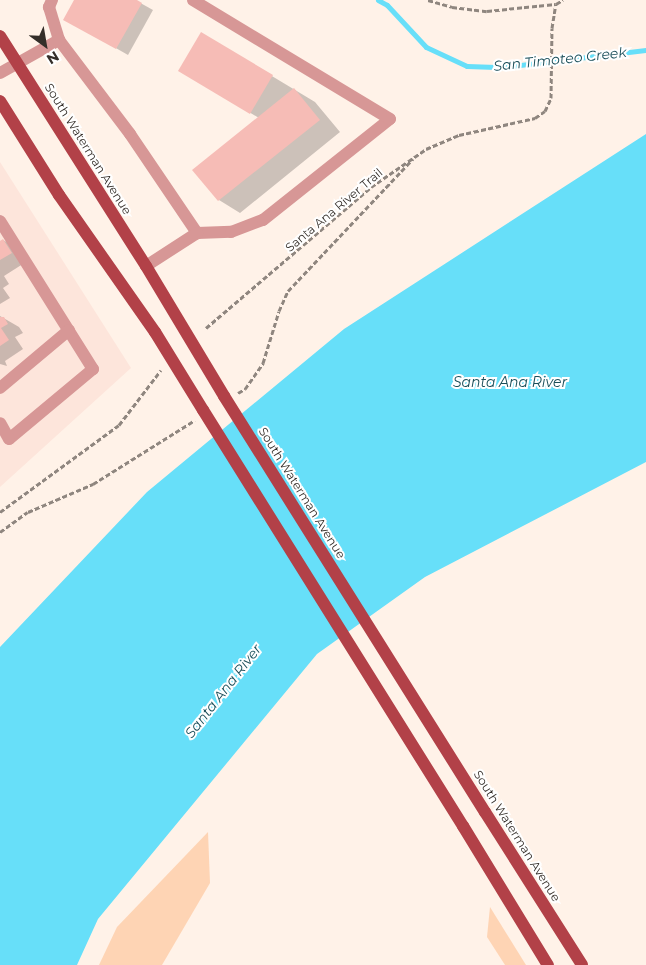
<!DOCTYPE html>
<style>
body{margin:0}
#map{position:relative;width:646px;height:965px;overflow:hidden;background:#fff2e8;font-family:Montserrat,sans-serif}
div>[style]{position:absolute}
.commercial>*{inset:0;background:#fde5db}
.green>*{inset:0;background:#fed4b4}
.water>*{inset:0;background:#67dff9}
.shadow>*{inset:0;background:#0003}
.stream>*{height:5px;margin:-2.5px;padding:0 2.5px;transform-origin:2.5px;border-radius:2.5px;background:#67dff9}
.building>*{inset:0;background:#f6bcb6}
.path>*{height:3px;margin-top:-1.5px;transform-origin:0;background:repeating-linear-gradient(90deg,#8f867f 0 5px,transparent 0 7.5px)}
.minor>*{height:12px;margin:-6px;padding:0 6px;transform-origin:6px;border-radius:6px;background:#d79796}
.major>*{height:12px;margin:-6px;padding:0 6px;transform-origin:6px;border-radius:6px;background:#b24148}
.major-bridge>*{height:12px;margin:-6px;padding:0 6px;transform-origin:6px;border-radius:6px;background:#b24148}
span{translate:-50% -50%;white-space:nowrap;text-align:center;line-height:1.15;-webkit-text-stroke:4px #fff;paint-order:stroke}
.street-label{font-size:12px;color:#342e29}
.water-label{font-size:14px;color:#1b4f5a;font-style:italic}
.north{position:absolute;left:20px;top:20px;width:50px;height:50px;-webkit-text-stroke:4px #fff;paint-order:stroke;rotate:148deg;font-size:14px;font-weight:700;line-height:20px;text-align:center;color:#342e29}
.north::after{content:'';display:block;margin:auto;width:18px;height:22px;background:#342e29;clip-path:polygon(50% 0,100% 100%,50% 72%,0 100%)}
</style>
<div id="map">
<div class="commercial">
<i style="clip-path:polygon(0 162px,131px 368px,0 487px)"></i>
</div>
<div class="green">
<i style="clip-path:polygon(208px 832px,210px 883px,162px 965px,99px 965px,117px 927px)"></i>
<i style="clip-path:polygon(490px 907px,526px 965px,505px 965px,487px 937px)"></i>
</div>
<div class="water">
<i style="clip-path:polygon(646px 134px,646px 462px,425px 577px,317px 654px,98px 919px,77px 965px,0 965px,0 647px,147px 492px,344px 329px)"></i>
</div>
<div class="shadow">
<i style="clip-path:polygon(76px 0,135px 0,153px 10px,128px 55px,65px 19px)"></i>
<i style="clip-path:polygon(202px 34px,315px 102px,340px 132px,240px 213px,219px 200px,194px 170px,259px 118px,180px 71px)"></i>
<i style="clip-path:polygon(3px 240px,19px 249px,26px 262px,4px 276px,9px 284px,3px 288px,10px 298px,0 304px,0 242px)"></i>
<i style="clip-path:polygon(0 316px,19px 327px,23px 333px,15px 337px,23px 349px,5px 361px,7px 366px,0 364px)"></i>
</div>
<div class="stream">
<i style="left:378px;top:0;width:10px;rotate:29deg"></i>
<i style="left:387px;top:5px;width:57px;rotate:47.1deg"></i>
<i style="left:426px;top:47px;width:45px;rotate:24.9deg"></i>
<i style="left:467px;top:66px;width:36px;rotate:2deg"></i>
<i style="left:503px;top:67px;width:144px;rotate:-6.8deg"></i>
</div>
<div class="building">
<i style="clip-path:polygon(74px 0,137px 0,142px 3px,116px 49px,63px 20px)"></i>
<i style="clip-path:polygon(201px 32px,273px 75px,250px 114px,178px 71px)"></i>
<i style="clip-path:polygon(294px 88px,320px 120px,218px 201px,192px 170px)"></i>
<i style="clip-path:polygon(3px 239px,12px 253px,0 260px,0 241px)"></i>
<i style="clip-path:polygon(0 317px,4px 317px,8px 324px,1px 328px,9px 340px,0 346px)"></i>
</div>
<div class="path">
<i style="left:428px;top:0;width:25px;rotate:16deg"></i>
<i style="left:452px;top:7px;width:35px;rotate:7deg"></i>
<i style="left:487px;top:11px;width:69px;rotate:-5.8deg"></i>
<i style="left:206px;top:328px;width:217px;rotate:-40.5deg"></i>
<i style="left:371px;top:187px;width:67px;rotate:-34.6deg"></i>
<i style="left:426px;top:149px;width:36px;rotate:-23deg"></i>
<i style="left:459px;top:135px;width:78px;rotate:-12.6deg"></i>
<i style="left:535px;top:118px;width:12px;rotate:-35deg"></i>
<i style="left:545px;top:111px;width:14px;rotate:-65deg"></i>
<i style="left:551px;top:98px;width:70px;rotate:-89.2deg"></i>
<i style="left:552px;top:28px;width:24px;rotate:-81deg"></i>
<i style="left:556px;top:4px;width:8px;rotate:-30deg"></i>
<i style="left:238px;top:393px;width:8px;rotate:-30deg"></i>
<i style="left:245px;top:389px;width:32px;rotate:-55deg"></i>
<i style="left:263px;top:363px;width:54px;rotate:-72.9deg"></i>
<i style="left:279px;top:311px;width:22px;rotate:-66deg"></i>
<i style="left:288px;top:291px;width:182px;rotate:-46.6deg"></i>
<i style="left:0;top:512px;width:147px;rotate:-36.2deg"></i>
<i style="left:119px;top:425px;width:69px;rotate:-52.6deg"></i>
<i style="left:0;top:532px;width:34px;rotate:-36deg"></i>
<i style="left:28px;top:512px;width:71px;rotate:-23.3deg"></i>
<i style="left:93px;top:484px;width:120px;rotate:-32.1deg"></i>
</div>
<div class="minor">
<i style="left:52px;top:0;width:8px;rotate:113deg"></i>
<i style="left:49px;top:7px;width:34px;rotate:73deg"></i>
<i style="left:59px;top:40px;width:118px;rotate:52.9deg"></i>
<i style="left:130px;top:134px;width:120px;rotate:55.9deg"></i>
<i style="left:197px;top:233px;width:34px;rotate:-2deg"></i>
<i style="left:231px;top:232px;width:34px;rotate:-21deg"></i>
<i style="left:263px;top:220px;width:162px;rotate:-38.5deg"></i>
<i style="left:390px;top:119px;width:230px;rotate:-148.9deg"></i>
<i style="left:0;top:73px;width:68px;rotate:-29.2deg"></i>
<i style="left:0;top:221px;width:175px;rotate:57.9deg"></i>
<i style="left:93px;top:369px;width:109px;rotate:140.2deg"></i>
<i style="left:9px;top:439px;width:18px;rotate:-119deg"></i>
<i style="left:146px;top:266px;width:61px;rotate:-32.9deg"></i>
<i style="left:0;top:388px;width:90px;rotate:-40deg"></i>
</div>
<div class="major">
<i style="left:0;top:36px;width:272px;rotate:57.6deg"></i>
<i style="left:146px;top:266px;width:152px;rotate:59deg"></i>
<i style="left:0;top:101px;width:111px;rotate:57.9deg"></i>
<i style="left:59px;top:195px;width:167px;rotate:55deg"></i>
<i style="left:155px;top:332px;width:92px;rotate:58.4deg"></i>
<i style="left:485px;top:812px;width:181px;rotate:57.6deg"></i>
<i style="left:463px;top:826px;width:163px;rotate:58.6deg"></i>
</div>
<div class="major-bridge">
<i style="left:224px;top:396px;width:491px;rotate:57.9deg"></i>
<i style="left:203px;top:410px;width:491px;rotate:58deg"></i>
</div>
<div class="street-label">
<span style="left:88px;top:149px;rotate:58deg">South Waterman Avenue</span>
<span style="left:334px;top:210px;rotate:-40deg">Santa Ana River Trail</span>
<span style="left:302px;top:493px;rotate:58deg">South Waterman Avenue</span>
<span style="left:517px;top:836px;rotate:58deg">South Waterman Avenue</span>
</div>
<div class="water-label">
<span style="left:560px;top:59px;rotate:-6deg">San Timoteo Creek</span>
<span style="left:510px;top:382px">Santa Ana River</span>
<span style="left:223px;top:691px;rotate:-52deg">Santa Ana River</span>
</div>
<div class="north">N</div>
</div>
